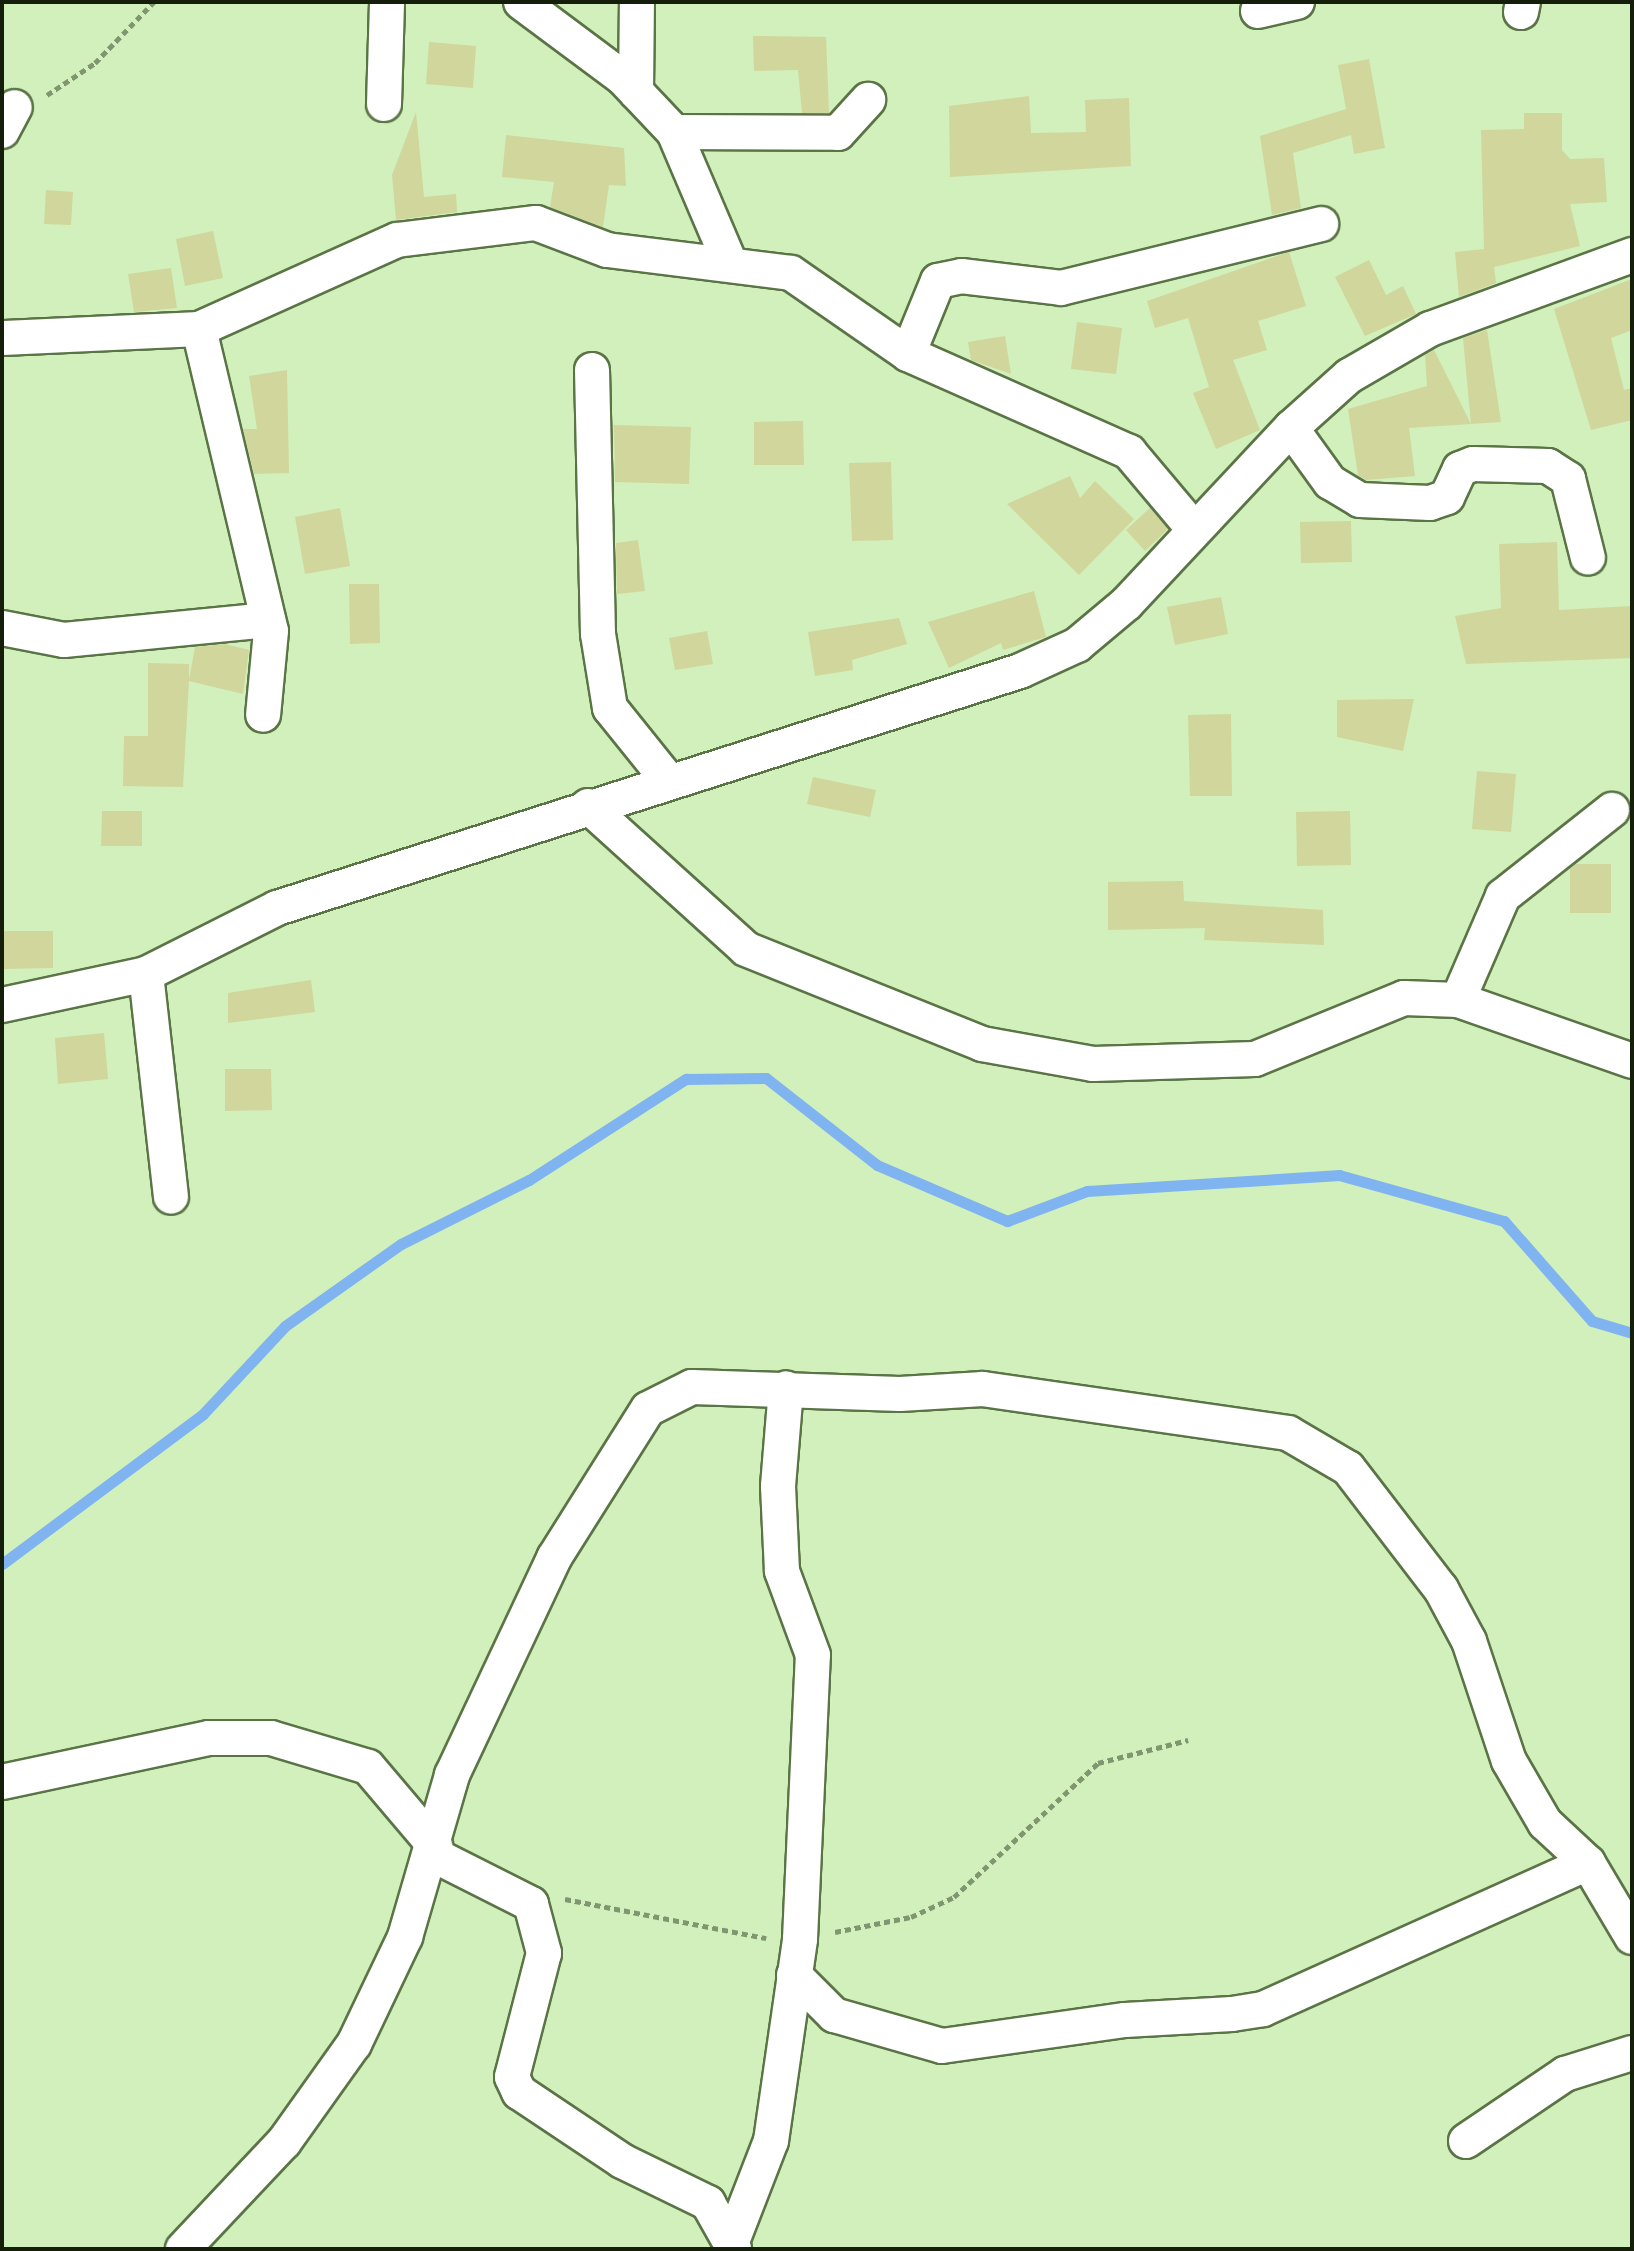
<!DOCTYPE html>
<style>
body{margin:0}
#map{position:relative;width:1634px;height:2251px;overflow:hidden;background:#d1f0bb;font-family:Barlow,sans-serif}
div>[style]{position:absolute}
.stream>*{height:11px;margin:-5.5px;padding:0 5.5px;transform-origin:5.5px;border-radius:5.5px;background:#80b4f0}
.building>*{inset:0;background:#d0d69c}
.path>*{height:5px;margin-top:-2.5px;transform-origin:0;background:repeating-linear-gradient(90deg,#809670 0 6px,transparent 0 10px)}
.roads{filter:drop-shadow(2px 0 #5a7446) drop-shadow(-2px 0 #5a7446) drop-shadow(0 2px #5a7446) drop-shadow(0 -2px #5a7446)}
.street>*{height:34px;margin:-17px;padding:0 17px;transform-origin:17px;border-radius:17px;background:#fff}
span{translate:-50% -50%;white-space:nowrap;text-align:center;line-height:1.15;-webkit-text-stroke:6px #d1f0bb;paint-order:stroke}
.frame{position:absolute;inset:0;border:4px solid #141e0b;pointer-events:none}
</style>
<div id="map">
<div class="stream">
<i style="left:2px;top:1564px;width:251px;rotate:-36.7deg"></i>
<i style="left:203px;top:1414px;width:120px;rotate:-47deg"></i>
<i style="left:285px;top:1326px;width:142px;rotate:-35.3deg"></i>
<i style="left:401px;top:1244px;width:143px;rotate:-26.6deg"></i>
<i style="left:529px;top:1180px;width:187px;rotate:-32.8deg"></i>
<i style="left:686px;top:1079px;width:80px;rotate:-0.7deg"></i>
<i style="left:766px;top:1078px;width:141px;rotate:38.1deg"></i>
<i style="left:877px;top:1165px;width:142px;rotate:23.3deg"></i>
<i style="left:1007px;top:1221px;width:85px;rotate:-20.6deg"></i>
<i style="left:1087px;top:1191px;width:253px;rotate:-3.6deg"></i>
<i style="left:1339px;top:1175px;width:171px;rotate:15.6deg"></i>
<i style="left:1504px;top:1221px;width:133px;rotate:48.7deg"></i>
<i style="left:1592px;top:1321px;width:42px;rotate:16.7deg"></i>
</div>
<div class="building">
<i style="clip-path:polygon(753px 36px,826px 37px,829px 113px,802px 113px,798px 70px,754px 71px)"></i>
<i style="clip-path:polygon(429px 42px,476px 46px,473px 88px,426px 84px)"></i>
<i style="clip-path:polygon(1369px 59px,1385px 148px,1354px 154px,1351px 135px,1293px 153px,1301px 208px,1272px 215px,1260px 136px,1346px 109px,1338px 65px)"></i>
<i style="clip-path:polygon(1029px 96px,1031px 133px,1086px 132px,1085px 100px,1129px 98px,1131px 166px,950px 177px,949px 106px)"></i>
<i style="clip-path:polygon(416px 112px,424px 197px,456px 194px,457px 212px,396px 220px,392px 175px)"></i>
<i style="clip-path:polygon(1524px 113px,1562px 113px,1562px 150px,1570px 159px,1604px 158px,1607px 202px,1570px 204px,1580px 246px,1494px 267px,1496px 283px,1459px 297px,1455px 252px,1484px 249px,1481px 130px,1524px 129px)"></i>
<i style="clip-path:polygon(506px 135px,624px 148px,626px 186px,609px 185px,603px 227px,550px 207px,554px 182px,502px 177px)"></i>
<i style="clip-path:polygon(46px 190px,73px 192px,71px 225px,44px 224px)"></i>
<i style="clip-path:polygon(213px 231px,223px 278px,185px 286px,176px 239px)"></i>
<i style="clip-path:polygon(1289px 252px,1306px 306px,1258px 321px,1267px 350px,1233px 360px,1260px 430px,1216px 449px,1193px 393px,1209px 387px,1188px 318px,1155px 328px,1147px 301px)"></i>
<i style="clip-path:polygon(1369px 260px,1386px 295px,1403px 286px,1416px 314px,1365px 336px,1335px 277px)"></i>
<i style="clip-path:polygon(171px 268px,177px 308px,134px 312px,128px 274px)"></i>
<i style="clip-path:polygon(1632px 279px,1632px 330px,1611px 338px,1624px 390px,1632px 388px,1632px 420px,1591px 430px,1554px 309px)"></i>
<i style="clip-path:polygon(1077px 322px,1122px 328px,1116px 374px,1071px 369px)"></i>
<i style="clip-path:polygon(1487px 330px,1501px 422px,1471px 424px,1463px 338px)"></i>
<i style="clip-path:polygon(1005px 336px,1011px 374px,971px 360px,968px 342px)"></i>
<i style="clip-path:polygon(1434px 350px,1471px 424px,1409px 428px,1415px 476px,1366px 480px,1358px 475px,1348px 409px,1427px 386px,1425px 355px)"></i>
<i style="clip-path:polygon(287px 370px,289px 473px,254px 474px,243px 429px,257px 429px,249px 376px)"></i>
<i style="clip-path:polygon(803px 421px,804px 465px,754px 465px,754px 422px)"></i>
<i style="clip-path:polygon(614px 425px,691px 427px,689px 484px,615px 482px)"></i>
<i style="clip-path:polygon(891px 462px,893px 540px,852px 541px,849px 463px)"></i>
<i style="clip-path:polygon(1070px 476px,1080px 498px,1095px 481px,1134px 519px,1079px 575px,1007px 504px)"></i>
<i style="clip-path:polygon(340px 508px,350px 566px,305px 574px,295px 517px)"></i>
<i style="clip-path:polygon(1150px 508px,1168px 529px,1145px 551px,1126px 530px)"></i>
<i style="clip-path:polygon(1351px 521px,1352px 562px,1301px 563px,1300px 522px)"></i>
<i style="clip-path:polygon(638px 540px,645px 591px,617px 594px,616px 543px)"></i>
<i style="clip-path:polygon(1557px 542px,1559px 610px,1632px 606px,1632px 658px,1466px 664px,1455px 616px,1501px 608px,1499px 544px)"></i>
<i style="clip-path:polygon(349px 584px,379px 584px,380px 643px,350px 644px)"></i>
<i style="clip-path:polygon(1034px 591px,1046px 637px,1003px 650px,1001px 643px,949px 668px,928px 622px)"></i>
<i style="clip-path:polygon(1221px 597px,1228px 634px,1175px 645px,1167px 607px)"></i>
<i style="clip-path:polygon(899px 618px,907px 644px,852px 660px,853px 670px,815px 676px,808px 632px)"></i>
<i style="clip-path:polygon(707px 631px,713px 664px,675px 670px,669px 638px)"></i>
<i style="clip-path:polygon(225px 644px,249px 650px,243px 694px,189px 681px,183px 787px,123px 786px,124px 736px,148px 736px,148px 663px,189px 664px,189px 680px,195px 647px)"></i>
<i style="clip-path:polygon(1414px 699px,1403px 751px,1337px 737px,1337px 700px)"></i>
<i style="clip-path:polygon(1231px 714px,1232px 796px,1190px 796px,1188px 715px)"></i>
<i style="clip-path:polygon(1477px 771px,1516px 774px,1511px 832px,1472px 829px)"></i>
<i style="clip-path:polygon(813px 777px,876px 790px,870px 817px,807px 804px)"></i>
<i style="clip-path:polygon(102px 811px,142px 811px,142px 846px,101px 846px)"></i>
<i style="clip-path:polygon(1350px 811px,1351px 865px,1297px 866px,1296px 812px)"></i>
<i style="clip-path:polygon(1576px 864px,1611px 864px,1611px 913px,1570px 913px,1570px 869px)"></i>
<i style="clip-path:polygon(1183px 881px,1184px 901px,1323px 910px,1324px 945px,1204px 940px,1205px 928px,1108px 930px,1108px 882px)"></i>
<i style="clip-path:polygon(2px 931px,53px 931px,53px 968px,2px 969px)"></i>
<i style="clip-path:polygon(311px 980px,315px 1012px,228px 1023px,228px 993px)"></i>
<i style="clip-path:polygon(104px 1033px,108px 1079px,58px 1084px,55px 1038px)"></i>
<i style="clip-path:polygon(225px 1069px,271px 1069px,272px 1110px,225px 1111px)"></i>
</div>
<div class="path">
<i style="left:47px;top:95px;width:58px;rotate:-33.7deg"></i>
<i style="left:95px;top:63px;width:85px;rotate:-46deg"></i>
<i style="left:565px;top:1899px;width:205px;rotate:11deg"></i>
<i style="left:835px;top:1932px;width:77px;rotate:-11.2deg"></i>
<i style="left:911px;top:1917px;width:47px;rotate:-24.9deg"></i>
<i style="left:954px;top:1897px;width:197px;rotate:-42.9deg"></i>
<i style="left:1098px;top:1763px;width:93px;rotate:-14.3deg"></i>
</div>
<div class="roads">
<div class="street">
<i style="left:521px;top:2px;width:127px;rotate:36.7deg"></i>
<i style="left:623px;top:78px;width:74px;rotate:46.6deg"></i>
<i style="left:674px;top:132px;width:142px;rotate:66.9deg"></i>
<i style="left:1258px;top:11px;width:40px;rotate:-13deg"></i>
<i style="left:1521px;top:12px;width:10px;rotate:-79deg"></i>
<i style="left:636px;top:92px;width:90px;rotate:-89.4deg"></i>
<i style="left:384px;top:104px;width:102px;rotate:-88.3deg"></i>
<i style="left:2px;top:131px;width:27px;rotate:-62deg"></i>
<i style="left:674px;top:132px;width:164px;rotate:0.3deg"></i>
<i style="left:838px;top:133px;width:45px;rotate:-47.7deg"></i>
<i style="left:199px;top:329px;width:310px;rotate:76.6deg"></i>
<i style="left:271px;top:631px;width:84px;rotate:95.4deg"></i>
<i style="left:2px;top:338px;width:197px;rotate:-2.6deg"></i>
<i style="left:199px;top:329px;width:217px;rotate:-24.2deg"></i>
<i style="left:397px;top:240px;width:140px;rotate:-7deg"></i>
<i style="left:536px;top:223px;width:76px;rotate:20.8deg"></i>
<i style="left:607px;top:250px;width:185px;rotate:7.1deg"></i>
<i style="left:791px;top:273px;width:142px;rotate:34.7deg"></i>
<i style="left:908px;top:354px;width:242px;rotate:23.9deg"></i>
<i style="left:1129px;top:452px;width:99px;rotate:49.9deg"></i>
<i style="left:908px;top:354px;width:79px;rotate:-67.7deg"></i>
<i style="left:938px;top:281px;width:24px;rotate:-12deg"></i>
<i style="left:961px;top:276px;width:101px;rotate:6.8deg"></i>
<i style="left:1061px;top:288px;width:268px;rotate:-13.8deg"></i>
<i style="left:592px;top:370px;width:264px;rotate:88.7deg"></i>
<i style="left:598px;top:634px;width:75px;rotate:80.8deg"></i>
<i style="left:610px;top:708px;width:91px;rotate:51.2deg"></i>
<i style="left:1291px;top:428px;width:67px;rotate:54.2deg"></i>
<i style="left:1330px;top:482px;width:35px;rotate:31deg"></i>
<i style="left:1360px;top:500px;width:70px;rotate:2.5deg"></i>
<i style="left:1430px;top:503px;width:18px;rotate:-19deg"></i>
<i style="left:1447px;top:497px;width:31px;rotate:-65deg"></i>
<i style="left:1460px;top:469px;width:14px;rotate:-21deg"></i>
<i style="left:1473px;top:464px;width:75px;rotate:1.5deg"></i>
<i style="left:1548px;top:466px;width:24px;rotate:33deg"></i>
<i style="left:1568px;top:479px;width:81px;rotate:75.8deg"></i>
<i style="left:2px;top:628px;width:63px;rotate:11deg"></i>
<i style="left:64px;top:640px;width:205px;rotate:-5.6deg"></i>
<i style="left:588px;top:806px;width:213px;rotate:42.1deg"></i>
<i style="left:746px;top:949px;width:254px;rotate:21.9deg"></i>
<i style="left:982px;top:1044px;width:113px;rotate:10.2deg"></i>
<i style="left:1093px;top:1064px;width:162px;rotate:-1.8deg"></i>
<i style="left:1255px;top:1059px;width:161px;rotate:-22.3deg"></i>
<i style="left:1404px;top:998px;width:54px;rotate:2.1deg"></i>
<i style="left:1458px;top:1000px;width:184px;rotate:19.3deg"></i>
<i style="left:146px;top:974px;width:224px;rotate:83.6deg"></i>
<i style="left:1458px;top:1000px;width:113px;rotate:-66.6deg"></i>
<i style="left:1503px;top:896px;width:139px;rotate:-38.3deg"></i>
<i style="left:2px;top:1005px;width:147px;rotate:-12.1deg"></i>
<i style="left:146px;top:974px;width:147px;rotate:-26.7deg"></i>
<i style="left:277px;top:908px;width:780px;rotate:-17.69deg"></i>
<i style="left:1020px;top:671px;width:63px;rotate:-24.5deg"></i>
<i style="left:1077px;top:645px;width:65px;rotate:-40deg"></i>
<i style="left:1127px;top:603px;width:240px;rotate:-46.9deg"></i>
<i style="left:1291px;top:428px;width:78px;rotate:-41.9deg"></i>
<i style="left:1349px;top:376px;width:94px;rotate:-30.1deg"></i>
<i style="left:1430px;top:329px;width:215px;rotate:-20.1deg"></i>
<i style="left:2px;top:1782px;width:212px;rotate:-12deg"></i>
<i style="left:209px;top:1738px;width:62px"></i>
<i style="left:271px;top:1738px;width:101px;rotate:16.6deg"></i>
<i style="left:368px;top:1767px;width:104px;rotate:49.7deg"></i>
<i style="left:432px;top:1854px;width:111px;rotate:26.8deg"></i>
<i style="left:531px;top:1904px;width:51px;rotate:75.1deg"></i>
<i style="left:544px;top:1953px;width:128px;rotate:104.5deg"></i>
<i style="left:512px;top:2077px;width:17px;rotate:65deg"></i>
<i style="left:519px;top:2092px;width:124px;rotate:33.8deg"></i>
<i style="left:622px;top:2161px;width:96px;rotate:26deg"></i>
<i style="left:708px;top:2203px;width:53px;rotate:60.5deg"></i>
<i style="left:794px;top:1975px;width:57px;rotate:45deg"></i>
<i style="left:834px;top:2015px;width:112px;rotate:16deg"></i>
<i style="left:942px;top:2046px;width:185px;rotate:-8.1deg"></i>
<i style="left:1125px;top:2020px;width:107px;rotate:-3.2deg"></i>
<i style="left:1232px;top:2014px;width:31px;rotate:-9deg"></i>
<i style="left:1263px;top:2009px;width:356px;rotate:-24.2deg"></i>
<i style="left:1466px;top:2141px;width:120px;rotate:-34.1deg"></i>
<i style="left:1565px;top:2074px;width:70px;rotate:-17.4deg"></i>
<i style="left:731px;top:2244px;width:110px;rotate:-68.8deg"></i>
<i style="left:771px;top:2141px;width:204px;rotate:-81.8deg"></i>
<i style="left:800px;top:1939px;width:284px;rotate:-87.4deg"></i>
<i style="left:813px;top:1655px;width:90px;rotate:-110.3deg"></i>
<i style="left:782px;top:1571px;width:85px;rotate:-92.7deg"></i>
<i style="left:778px;top:1486px;width:98px;rotate:-85.3deg"></i>
<i style="left:183px;top:2249px;width:147px;rotate:-46.7deg"></i>
<i style="left:284px;top:2142px;width:120px;rotate:-54.5deg"></i>
<i style="left:354px;top:2044px;width:119px;rotate:-64.5deg"></i>
<i style="left:405px;top:1937px;width:169px;rotate:-73.8deg"></i>
<i style="left:452px;top:1775px;width:240px;rotate:-64.8deg"></i>
<i style="left:554px;top:1558px;width:176px;rotate:-57.8deg"></i>
<i style="left:648px;top:1409px;width:49px;rotate:-26.6deg"></i>
<i style="left:692px;top:1387px;width:208px;rotate:1.9deg"></i>
<i style="left:900px;top:1394px;width:83px;rotate:-3.4deg"></i>
<i style="left:983px;top:1389px;width:308px;rotate:8.2deg"></i>
<i style="left:1288px;top:1433px;width:69px;rotate:30.3deg"></i>
<i style="left:1348px;top:1468px;width:153px;rotate:52.5deg"></i>
<i style="left:1441px;top:1589px;width:59px;rotate:61.7deg"></i>
<i style="left:1469px;top:1641px;width:126px;rotate:71.6deg"></i>
<i style="left:1509px;top:1761px;width:72px;rotate:59.9deg"></i>
<i style="left:1545px;top:1823px;width:59px;rotate:42.9deg"></i>
<i style="left:1588px;top:1863px;width:86px;rotate:59.3deg"></i>
</div>
</div>
<div class="frame"></div>
</div>
